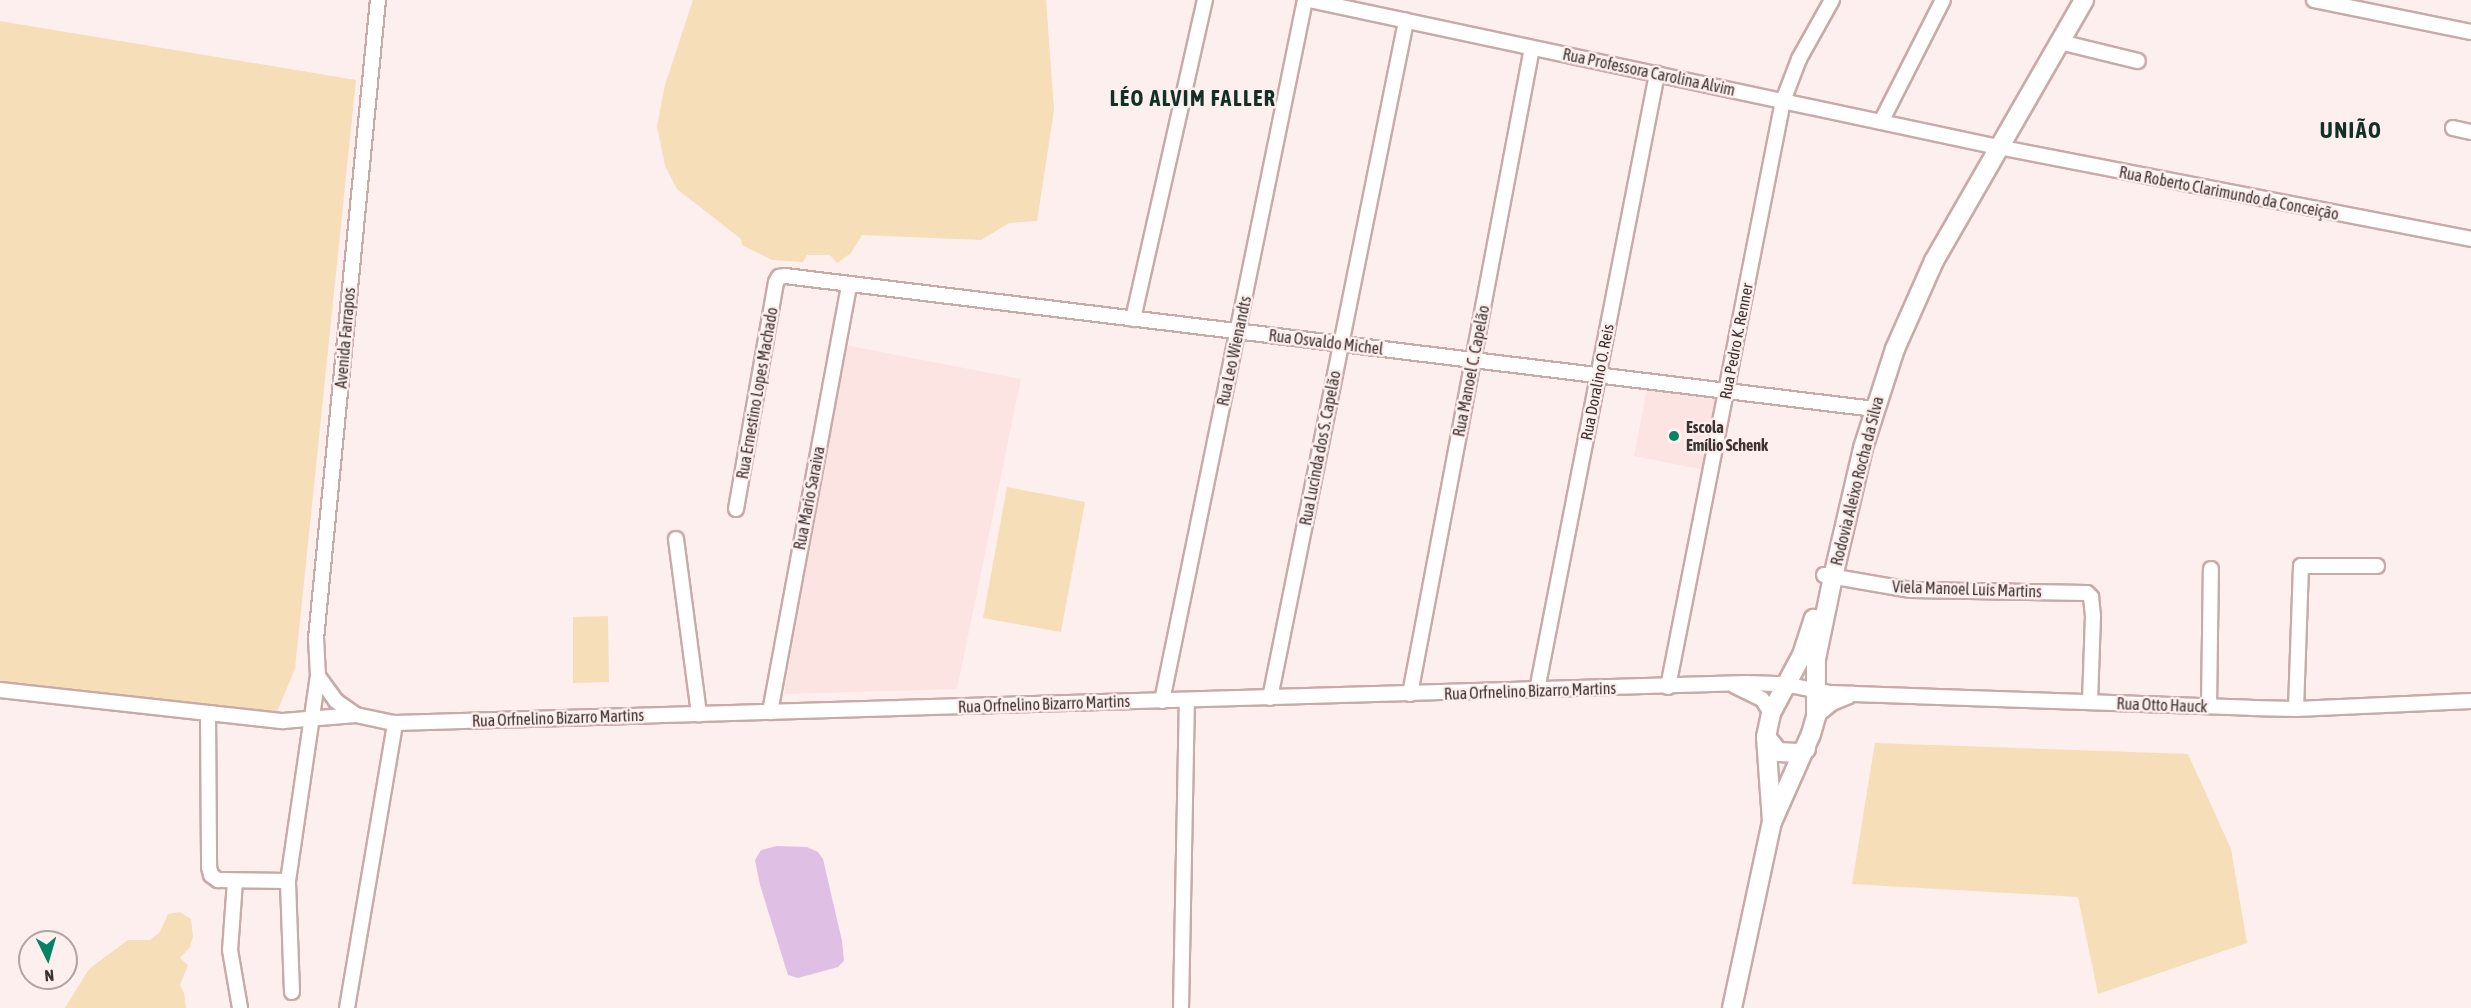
<!DOCTYPE html>
<meta charset="utf-8">
<style>
body{margin:0}
#map{position:relative;width:2471px;height:1008px;overflow:hidden;background:#fcefee;font-family:"Asap Condensed",sans-serif}
div>[style]{position:absolute}
.built>*{inset:0;background:#fce4e3}
.green>*{inset:0;background:#f6deb8}
.water>*{inset:0;background:#e0bfe5}
.roads{filter:drop-shadow(2px 0 #c8aaa9) drop-shadow(-2px 0 #c8aaa9) drop-shadow(0 2px #c8aaa9) drop-shadow(0 -2px #c8aaa9)}
.minor>*{height:14px;margin:-7px;padding:0 7px;transform-origin:7px;border-radius:7px;background:#fff}
.major>*{height:18px;margin:-9px;padding:0 9px;transform-origin:9px;border-radius:9px;background:#fff}
.dots>*{width:16px;height:16px;translate:-50% -50%;box-sizing:border-box;border:3px solid #fcefee;border-radius:50%}
span{translate:-50% -50%;white-space:nowrap;text-align:center;line-height:1.15;-webkit-text-stroke:5px #fcefee;paint-order:stroke}
.street-label{font-size:16px;color:#3f3332}
.poi-label{font-size:16px;color:#3f3332;font-weight:700}
.left{translate:0 -50%;text-align:left}
.district-label{font-size:22px;color:#133026;font-weight:700;letter-spacing:1.5px}
.north{position:absolute;left:18px;top:930px;width:60px;height:60px;box-sizing:border-box;background:#fcefee;border:2px solid #b0a4a3;border-radius:50%;rotate:175deg;font-size:16px;font-weight:700;line-height:24px;text-align:center;color:#3f3332}
.north::after{content:'';display:block;margin:auto;width:21px;height:27px;background:#058364;clip-path:polygon(50% 0,100% 100%,50% 72%,0 100%)}
</style>
<div id="map">
<div class="built">
<i style="clip-path:polygon(845px 345px,1021px 379px,957px 689px,784px 694px)"></i>
<i style="clip-path:polygon(1647px 388px,1718px 397px,1704px 470px,1634px 456px)"></i>
</div>
<div class="green">
<i style="clip-path:polygon(693px 0,1046px 0,1054px 110px,1037px 221px,1009px 223px,981px 240px,862px 235px,851px 253px,837px 263px,830px 255px,807px 255px,803px 262px,772px 260px,742px 245px,741px 239px,677px 189px,665px 166px,657px 126px,665px 85px)"></i>
<i style="clip-path:polygon(0 21px,356px 80px,295px 669px,276px 714px,0 682px)"></i>
<i style="clip-path:polygon(1007px 487px,1085px 502px,1061px 632px,983px 618px)"></i>
<i style="clip-path:polygon(608px 616px,609px 682px,573px 683px,573px 617px)"></i>
<i style="clip-path:polygon(1875px 743px,2188px 754px,2231px 849px,2247px 943px,2098px 994px,2078px 897px,1852px 884px)"></i>
<i style="clip-path:polygon(180px 912px,191px 919px,193px 936px,190px 947px,180px 958px,188px 965px,180px 985px,184px 993px,186px 1008px,65px 1008px,89px 969px,128px 940px,150px 940px,160px 932px,168px 914px)"></i>
</div>
<div class="water">
<i style="clip-path:polygon(777px 846px,807px 847px,818px 852px,823px 859px,842px 941px,844px 961px,838px 967px,798px 978px,788px 975px,760px 885px,755px 860px,761px 850px)"></i>
</div>
<div class="roads">
<div class="minor">
<i style="left:1309px;top:0;width:705px;rotate:12.04deg"></i>
<i style="left:1998px;top:147px;width:482px;rotate:11deg"></i>
<i style="left:2314px;top:0;width:160px;rotate:11.5deg"></i>
<i style="left:2060px;top:42px;width:80px;rotate:13.7deg"></i>
<i style="left:1881px;top:122px;width:137px;rotate:-63.1deg"></i>
<i style="left:2453px;top:128px;width:18px;rotate:13deg"></i>
<i style="left:1133px;top:319px;width:327px;rotate:-77.3deg"></i>
<i style="left:736px;top:509px;width:230px;rotate:-80deg"></i>
<i style="left:776px;top:282px;width:6px;rotate:-59deg"></i>
<i style="left:779px;top:277px;width:6px;rotate:-9deg"></i>
<i style="left:785px;top:276px;width:1097px;rotate:6.96deg"></i>
<i style="left:676px;top:539px;width:177px;rotate:82.5deg"></i>
<i style="left:1824px;top:575px;width:88px;rotate:9.8deg"></i>
<i style="left:1911px;top:590px;width:176px;rotate:1deg"></i>
<i style="left:2087px;top:593px;width:6px;rotate:45deg"></i>
<i style="left:2091px;top:597px;width:19px;rotate:84deg"></i>
<i style="left:2093px;top:616px;width:86px;rotate:92deg"></i>
<i style="left:318px;top:676px;width:31px;rotate:54deg"></i>
<i style="left:336px;top:701px;width:24px;rotate:35deg"></i>
<i style="left:1735px;top:686px;width:30px;rotate:26deg"></i>
<i style="left:1762px;top:699px;width:17px;rotate:57deg"></i>
<i style="left:1668px;top:687px;width:597px;rotate:-78.9deg"></i>
<i style="left:1783px;top:101px;width:45px;rotate:-69.1deg"></i>
<i style="left:1799px;top:59px;width:68px;rotate:-60.8deg"></i>
<i style="left:0;top:690px;width:285px;rotate:6.3deg"></i>
<i style="left:283px;top:721px;width:73px;rotate:-4.7deg"></i>
<i style="left:356px;top:715px;width:40px;rotate:12deg"></i>
<i style="left:395px;top:723px;width:1352px;rotate:-1.7deg"></i>
<i style="left:1746px;top:683px;width:38px;rotate:2deg"></i>
<i style="left:1784px;top:684px;width:47px;rotate:11.1deg"></i>
<i style="left:1830px;top:693px;width:24px;rotate:2deg"></i>
<i style="left:1854px;top:694px;width:397px;rotate:2deg"></i>
<i style="left:2251px;top:708px;width:45px;rotate:1.3deg"></i>
<i style="left:2296px;top:709px;width:175px;rotate:-2.6deg"></i>
<i style="left:1537px;top:690px;width:628px;rotate:-78.98deg"></i>
<i style="left:1410px;top:694px;width:657px;rotate:-79.31deg"></i>
<i style="left:1270px;top:698px;width:691px;rotate:-78.64deg"></i>
<i style="left:1162px;top:701px;width:715px;rotate:-78.47deg"></i>
<i style="left:2209px;top:706px;width:137px;rotate:-89.2deg"></i>
<i style="left:2296px;top:709px;width:143px;rotate:-88deg"></i>
<i style="left:2301px;top:566px;width:76px"></i>
<i style="left:770px;top:712px;width:434px;rotate:-79.5deg"></i>
<i style="left:208px;top:713px;width:154px;rotate:89.6deg"></i>
<i style="left:209px;top:867px;width:8px;rotate:76deg"></i>
<i style="left:211px;top:875px;width:9px;rotate:36deg"></i>
<i style="left:218px;top:880px;width:70px;rotate:0.8deg"></i>
<i style="left:1816px;top:716px;width:21px;rotate:-39deg"></i>
<i style="left:1832px;top:703px;width:18px;rotate:-22deg"></i>
<i style="left:235px;top:881px;width:69px;rotate:94.1deg"></i>
<i style="left:230px;top:950px;width:59px;rotate:80.2deg"></i>
<i style="left:292px;top:992px;width:111px;rotate:-92.1deg"></i>
<i style="left:288px;top:881px;width:207px;rotate:-81.7deg"></i>
<i style="left:318px;top:676px;width:37px;rotate:-93deg"></i>
<i style="left:316px;top:639px;width:642px;rotate:-84.46deg"></i>
<i style="left:347px;top:1008px;width:289px;rotate:-80.4deg"></i>
<i style="left:1181px;top:1008px;width:308px;rotate:-88.9deg"></i>
</div>
<div class="major">
<i style="left:1766px;top:737px;width:19px;rotate:51deg"></i>
<i style="left:1778px;top:752px;width:20px;rotate:3deg"></i>
<i style="left:1798px;top:753px;width:9px;rotate:-27deg"></i>
<i style="left:1772px;top:821px;width:84px;rotate:-94.1deg"></i>
<i style="left:1766px;top:737px;width:25px;rotate:-78deg"></i>
<i style="left:1771px;top:713px;width:66px;rotate:-61.9deg"></i>
<i style="left:1802px;top:655px;width:38px;rotate:-72deg"></i>
<i style="left:1732px;top:1008px;width:190px;rotate:-77.9deg"></i>
<i style="left:1772px;top:822px;width:96px;rotate:-66.1deg"></i>
<i style="left:1811px;top:734px;width:19px;rotate:-74deg"></i>
<i style="left:1816px;top:716px;width:57px;rotate:-90deg"></i>
<i style="left:1816px;top:659px;width:84px;rotate:-78.3deg"></i>
<i style="left:1833px;top:577px;width:132px;rotate:-76.9deg"></i>
<i style="left:1863px;top:448px;width:104px;rotate:-72.1deg"></i>
<i style="left:1895px;top:349px;width:96px;rotate:-66.1deg"></i>
<i style="left:1934px;top:261px;width:301px;rotate:-60.1deg"></i>
</div>
</div>
<div class="dots">
<i style="left:1674px;top:436px;background:#058364"></i>
</div>
<div class="street-label">
<span style="left:1649px;top:72px;rotate:12deg">Rua Professora Carolina Alvim</span>
<span style="left:2229px;top:193px;rotate:11deg">Rua Roberto Clarimundo da Conceição</span>
<span style="left:345px;top:338px;rotate:-85deg">Avenida Farrapos</span>
<span style="left:1736px;top:341px;rotate:-79deg">Rua Pedro K. Renner</span>
<span style="left:1326px;top:342px;rotate:7deg">Rua Osvaldo Michel</span>
<span style="left:1234px;top:351px;rotate:-78deg">Rua Leo Wienandts</span>
<span style="left:1471px;top:371px;rotate:-79deg">Rua Manoel C. Capelão</span>
<span style="left:1597px;top:382px;rotate:-79deg">Rua Doralino O. Reis</span>
<span style="left:757px;top:393px;rotate:-80deg">Rua Ernestino Lopes Machado</span>
<span style="left:1320px;top:448px;rotate:-79deg">Rua Lucinda dos S. Capelão</span>
<span style="left:1857px;top:481px;rotate:-76deg">Rodovia Aleixo Rocha da Silva</span>
<span style="left:809px;top:498px;rotate:-79deg">Rua Mario Saraiva</span>
<span style="left:1967px;top:589px;rotate:2deg">Viela Manoel Luís Martins</span>
<span style="left:1530px;top:691px;rotate:-2deg">Rua Orfnelino Bizarro Martins</span>
<span style="left:1044px;top:704px;rotate:-2deg">Rua Orfnelino Bizarro Martins</span>
<span style="left:2162px;top:705px;rotate:2deg">Rua Otto Hauck</span>
<span style="left:558px;top:718px;rotate:-2deg">Rua Orfnelino Bizarro Martins</span>
</div>
<div class="poi-label">
<span class="left" style="left:1686px;top:436px">Escola<br>Emílio Schenk</span>
</div>
<div class="district-label">
<span style="left:1193px;top:99px">LÉO ALVIM FALLER</span>
<span style="left:2351px;top:131px">UNIÃO</span>
</div>
<div class="north">N</div>
</div>
